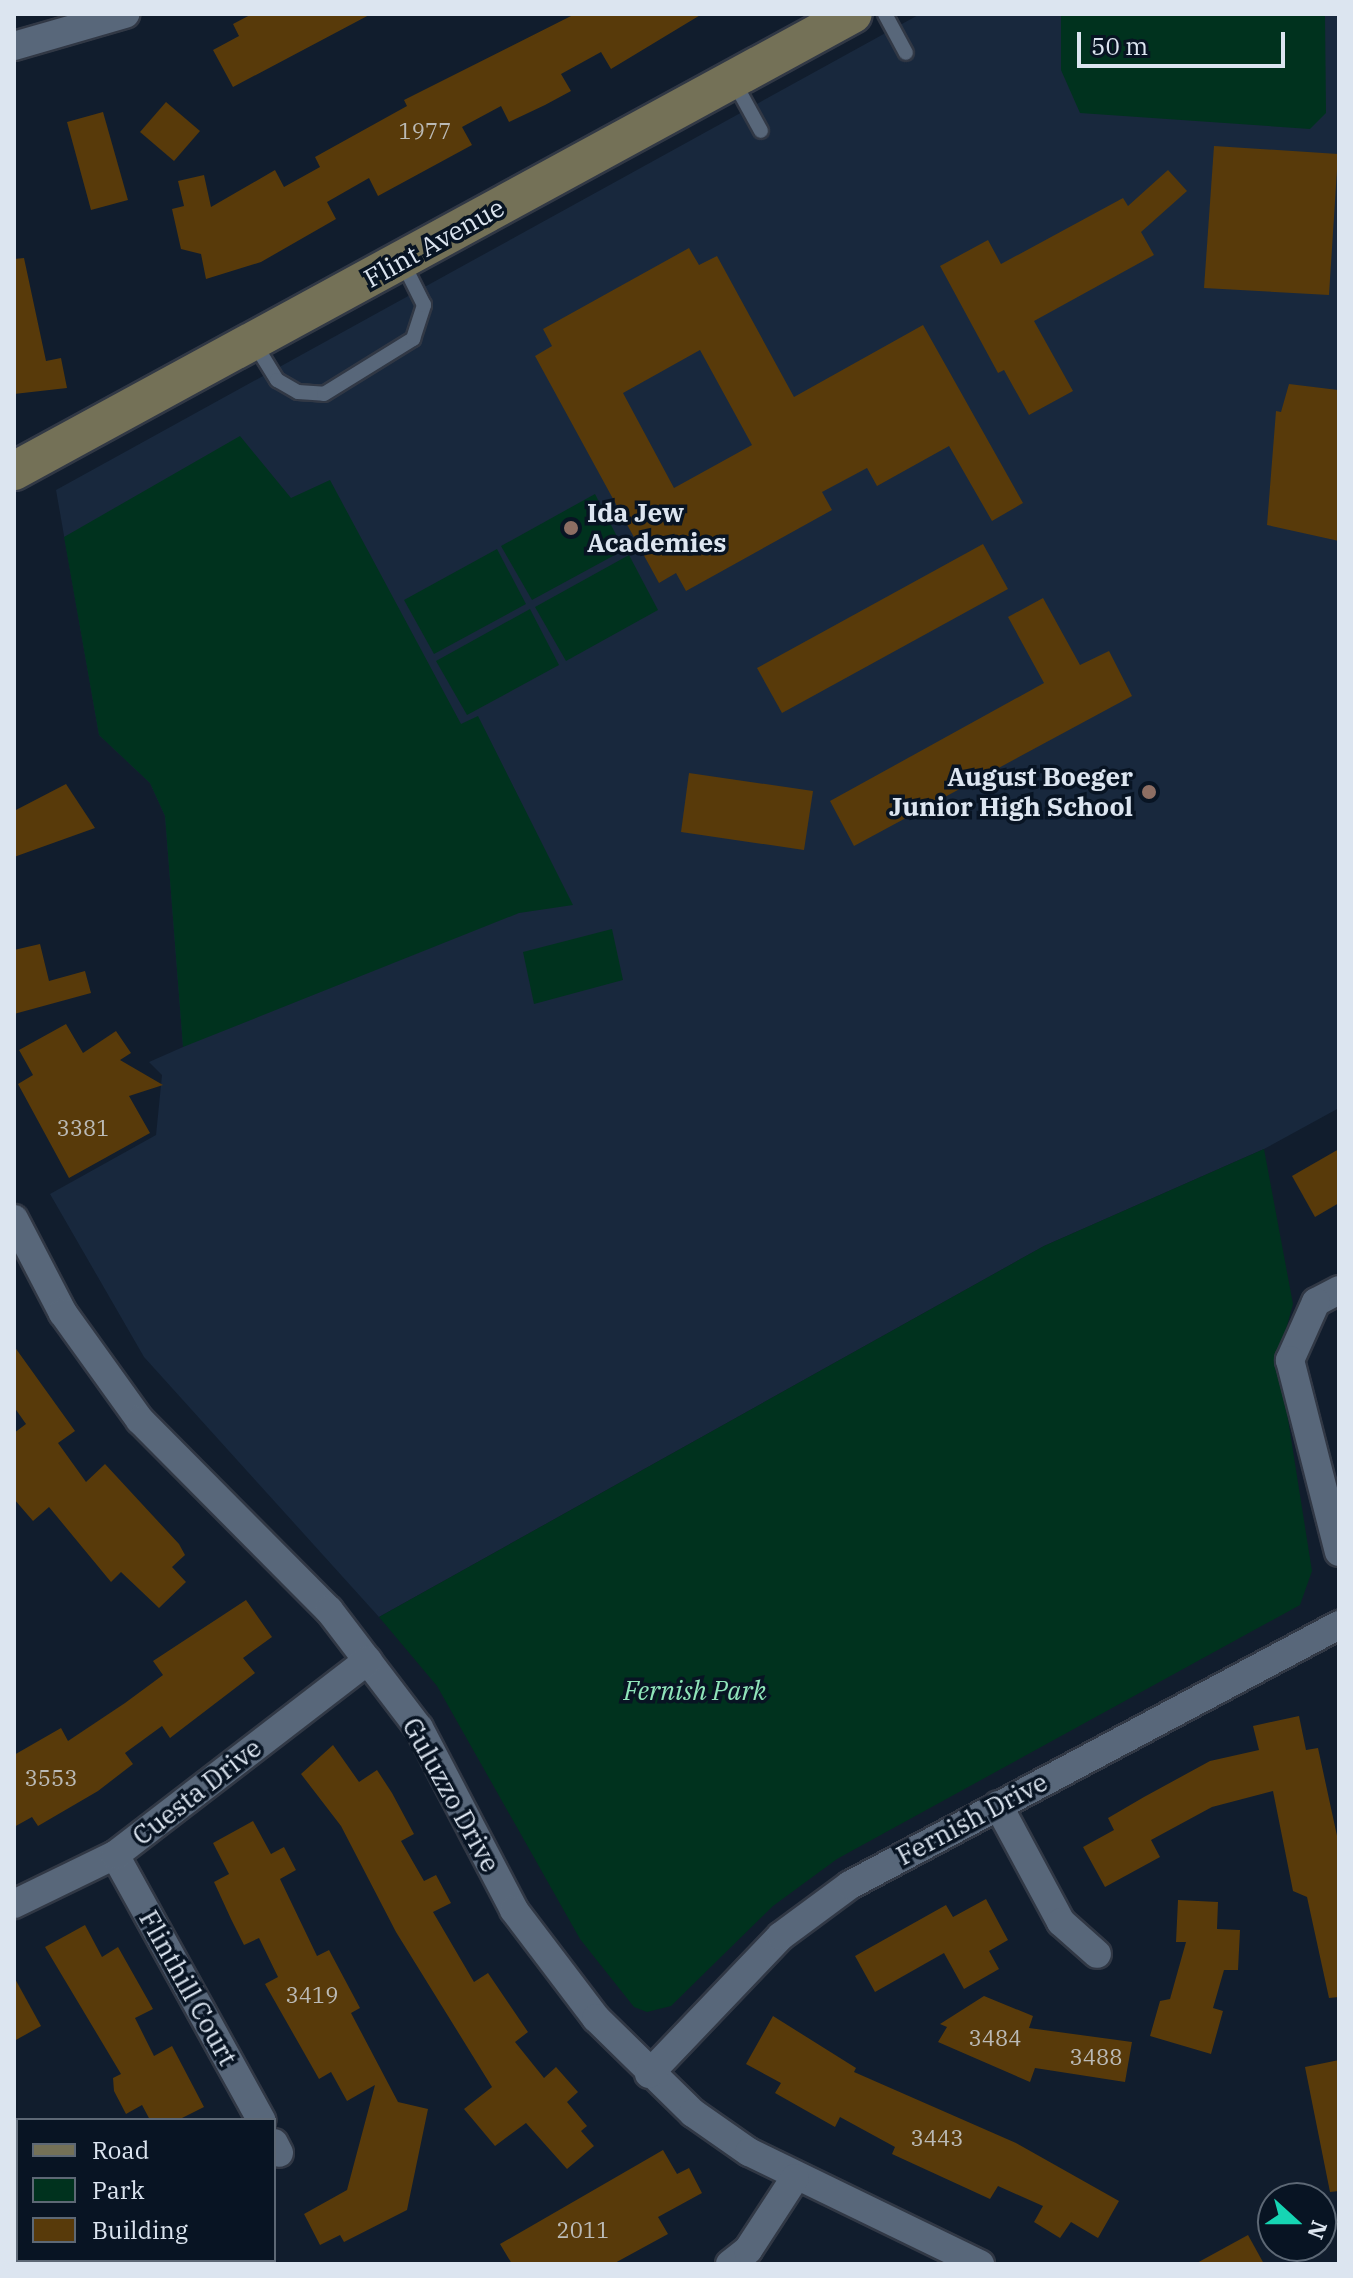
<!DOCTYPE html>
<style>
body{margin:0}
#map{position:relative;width:1353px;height:2278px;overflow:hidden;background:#111d2d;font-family:"IBM Plex Serif",serif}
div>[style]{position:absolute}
.built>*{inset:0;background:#18283d}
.green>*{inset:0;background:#00321e}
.building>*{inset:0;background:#583a0a}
.roads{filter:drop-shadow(2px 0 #313845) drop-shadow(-2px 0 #313845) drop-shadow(0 2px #313845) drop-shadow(0 -2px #313845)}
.lane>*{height:14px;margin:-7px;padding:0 7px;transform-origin:7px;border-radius:7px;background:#58677a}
.street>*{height:28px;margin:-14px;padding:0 14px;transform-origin:14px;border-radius:14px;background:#58677a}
.secondary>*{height:38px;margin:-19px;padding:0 19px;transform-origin:19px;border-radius:19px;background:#747157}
.dots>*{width:22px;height:22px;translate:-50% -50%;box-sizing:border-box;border:4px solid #081423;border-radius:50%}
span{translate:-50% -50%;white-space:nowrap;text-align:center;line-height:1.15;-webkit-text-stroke:7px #081423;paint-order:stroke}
.number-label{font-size:22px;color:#bbbab6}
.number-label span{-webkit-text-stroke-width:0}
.street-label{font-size:26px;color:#dce5f0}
.poi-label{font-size:26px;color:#dce5f0;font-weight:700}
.left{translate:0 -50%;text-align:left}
.right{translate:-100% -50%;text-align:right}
.park-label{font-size:26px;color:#90e6bb;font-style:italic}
.frame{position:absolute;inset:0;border:16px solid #dce5f0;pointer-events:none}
.legend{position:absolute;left:16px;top:2118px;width:260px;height:144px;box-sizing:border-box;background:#081423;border:2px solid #5d6875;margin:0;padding:10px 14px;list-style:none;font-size:24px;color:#dce5f0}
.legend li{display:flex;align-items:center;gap:16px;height:40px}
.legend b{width:40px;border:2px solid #5d6875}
.north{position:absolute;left:1257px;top:2182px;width:80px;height:80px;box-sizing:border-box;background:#081423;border:2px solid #5d6875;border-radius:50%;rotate:111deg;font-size:22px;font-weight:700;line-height:32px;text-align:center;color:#dce5f0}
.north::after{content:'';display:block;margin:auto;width:28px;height:36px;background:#16d5b3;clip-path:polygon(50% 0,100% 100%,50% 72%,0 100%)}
.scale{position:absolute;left:1077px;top:32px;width:208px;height:36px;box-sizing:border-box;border:4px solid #dce5f0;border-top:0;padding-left:10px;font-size:24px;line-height:28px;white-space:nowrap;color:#dce5f0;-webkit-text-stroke:6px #081423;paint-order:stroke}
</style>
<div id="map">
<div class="built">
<i style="clip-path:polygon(920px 14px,1339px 14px,1339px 1108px,1264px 1149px,1044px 1246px,379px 1617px,144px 1357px,50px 1194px,156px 1135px,162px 1075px,149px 1062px,183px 1047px,165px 816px,150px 783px,99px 735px,56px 490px)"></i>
</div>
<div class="green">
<i style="clip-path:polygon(1061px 14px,1325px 14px,1326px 113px,1310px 129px,1080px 113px,1061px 70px)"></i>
<i style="clip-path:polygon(240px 436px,291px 498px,330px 480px,461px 724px,478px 716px,573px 905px,519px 913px,183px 1047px,165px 816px,150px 783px,99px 735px,64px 537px)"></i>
<i style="clip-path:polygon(595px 494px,624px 550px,532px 600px,501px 546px)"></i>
<i style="clip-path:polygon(497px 549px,526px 604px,434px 654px,404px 600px)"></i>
<i style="clip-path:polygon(629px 555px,658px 610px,566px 661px,535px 607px)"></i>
<i style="clip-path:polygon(530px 609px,559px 665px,467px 715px,436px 661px)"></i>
<i style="clip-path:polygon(612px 929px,623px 980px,534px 1004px,523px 952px)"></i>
<i style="clip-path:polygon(1264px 1149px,1293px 1304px,1285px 1333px,1284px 1394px,1312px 1571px,1300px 1605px,837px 1859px,773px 1906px,671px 2006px,647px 2012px,634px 2007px,580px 1939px,437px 1686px,379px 1617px,1044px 1246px)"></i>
</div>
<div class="building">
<i style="clip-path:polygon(252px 14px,371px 14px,233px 87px,213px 50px,239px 36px,233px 24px)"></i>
<i style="clip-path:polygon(575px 14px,702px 14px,611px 69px,601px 52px,561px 74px,571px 91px,545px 105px,509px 122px,501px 106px,462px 127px,472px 145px,378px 196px,369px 178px,327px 202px,336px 219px,261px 262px,206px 279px,201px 254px,181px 249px,172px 209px,184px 206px,178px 181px,204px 175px,211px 207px,275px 170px,284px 187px,320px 167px,315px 157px,407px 106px,404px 100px)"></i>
<i style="clip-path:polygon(166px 102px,200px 131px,174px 161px,140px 132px)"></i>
<i style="clip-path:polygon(103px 112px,128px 200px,91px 210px,67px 122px)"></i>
<i style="clip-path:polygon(1214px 146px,1338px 154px,1329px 295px,1204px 288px)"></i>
<i style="clip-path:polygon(1168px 170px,1187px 191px,1141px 232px,1154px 255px,1034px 321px,1073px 391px,1029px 415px,1004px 370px,998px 373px,940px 266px,988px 240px,1001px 264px,1123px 198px,1128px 206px)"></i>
<i style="clip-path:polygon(evenodd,689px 248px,699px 265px,717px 256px,794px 397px,923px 325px,1023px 503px,992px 521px,949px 446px,877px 486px,867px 468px,822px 492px,832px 510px,686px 591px,676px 573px,659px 583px,535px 356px,552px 346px,543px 329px,689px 248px,700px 350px,752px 445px,674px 488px,623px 393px,700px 350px)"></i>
<i style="clip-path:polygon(24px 258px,46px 361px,61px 358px,67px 388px,14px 394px,14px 259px)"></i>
<i style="clip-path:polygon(1289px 384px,1338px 390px,1339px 541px,1267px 525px,1276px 411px,1281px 412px)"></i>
<i style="clip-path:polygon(983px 544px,1008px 589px,782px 713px,757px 668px)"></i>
<i style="clip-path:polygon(1043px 598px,1080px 665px,1109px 651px,1132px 696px,854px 846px,830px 801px,1044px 683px,1008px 617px)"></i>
<i style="clip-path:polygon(689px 773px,813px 791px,804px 850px,681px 832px)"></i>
<i style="clip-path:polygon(66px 784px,95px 828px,14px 857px,14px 811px)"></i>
<i style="clip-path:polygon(40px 944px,49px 981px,85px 971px,91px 993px,14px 1014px,14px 950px)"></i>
<i style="clip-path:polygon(66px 1024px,83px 1053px,116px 1031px,131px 1053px,120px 1060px,163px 1085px,129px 1096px,150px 1133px,69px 1178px,18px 1084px,33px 1075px,19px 1050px)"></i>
<i style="clip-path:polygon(1339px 1149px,1339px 1203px,1315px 1217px,1292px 1176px)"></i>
<i style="clip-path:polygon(14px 1346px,75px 1431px,58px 1443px,86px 1482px,105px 1464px,179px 1544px,185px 1555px,172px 1567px,186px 1582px,159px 1608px,121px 1572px,111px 1582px,49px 1507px,33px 1521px,14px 1499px,14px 1433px,26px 1424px,14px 1407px)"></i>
<i style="clip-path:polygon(246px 1600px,272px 1637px,243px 1658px,255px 1673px,170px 1738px,162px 1726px,125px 1753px,133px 1764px,98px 1791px,38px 1826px,32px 1817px,14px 1827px,14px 1755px,61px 1728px,68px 1741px,125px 1703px,163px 1675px,153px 1661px)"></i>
<i style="clip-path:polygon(1299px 1716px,1306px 1750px,1318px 1748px,1339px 1845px,1339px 1997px,1329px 1998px,1307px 1897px,1293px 1891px,1273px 1791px,1212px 1807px,1151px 1840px,1160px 1857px,1105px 1887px,1083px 1847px,1114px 1830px,1108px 1818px,1144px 1797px,1210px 1761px,1259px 1750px,1253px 1726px)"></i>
<i style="clip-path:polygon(333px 1745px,359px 1782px,377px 1770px,392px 1793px,414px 1834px,401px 1841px,424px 1881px,436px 1875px,451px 1903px,433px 1912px,474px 1982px,488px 1973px,528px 2032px,515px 2042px,544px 2078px,556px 2067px,578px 2092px,567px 2102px,587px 2126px,581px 2131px,594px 2146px,567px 2169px,526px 2123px,495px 2146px,464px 2109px,492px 2087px,396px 1932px,341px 1826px,301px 1774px)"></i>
<i style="clip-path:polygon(253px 1821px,271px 1854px,284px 1847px,296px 1870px,280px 1879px,317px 1956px,329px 1950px,360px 2008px,351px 2013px,398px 2102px,428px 2109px,407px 2210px,344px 2242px,340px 2235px,320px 2245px,304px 2214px,347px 2190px,375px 2085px,347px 2101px,331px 2072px,319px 2079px,265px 1984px,278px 1977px,259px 1938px,244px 1945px,231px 1919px,214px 1882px,229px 1874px,213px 1843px)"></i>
<i style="clip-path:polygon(986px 1899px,1008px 1940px,989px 1951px,999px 1969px,964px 1989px,944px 1953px,875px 1992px,855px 1956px,946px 1905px,953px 1917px)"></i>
<i style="clip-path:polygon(1178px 1900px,1218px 1902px,1217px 1929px,1240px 1930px,1238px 1970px,1224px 1970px,1213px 2008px,1223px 2011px,1211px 2054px,1150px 2036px,1160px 2001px,1170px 1999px,1186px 1942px,1176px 1942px)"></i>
<i style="clip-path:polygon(85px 1925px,102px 1957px,118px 1947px,153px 2009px,135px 2018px,154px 2056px,172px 2046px,204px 2107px,178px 2120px,150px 2120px,142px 2105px,126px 2114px,114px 2091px,113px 2078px,121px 2074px,45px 1947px)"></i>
<i style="clip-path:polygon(14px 1977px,41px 2026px,14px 2041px)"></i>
<i style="clip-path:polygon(984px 1996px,1033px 2016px,1029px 2028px,1132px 2042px,1125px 2082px,1035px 2068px,1030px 2082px,938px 2042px,947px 2027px,940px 2024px)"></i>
<i style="clip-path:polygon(773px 2016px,856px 2068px,854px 2072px,1016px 2143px,1119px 2201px,1098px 2238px,1071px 2222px,1060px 2238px,1034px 2222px,1043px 2206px,998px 2186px,990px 2199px,892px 2154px,895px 2147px,840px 2117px,835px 2127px,775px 2093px,781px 2083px,746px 2064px)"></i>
<i style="clip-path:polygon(1339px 2060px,1339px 2191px,1330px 2192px,1305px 2067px)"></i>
<i style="clip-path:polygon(663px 2150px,677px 2174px,689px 2168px,702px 2193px,658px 2217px,668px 2234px,613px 2264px,512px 2264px,500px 2244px)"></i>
<i style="clip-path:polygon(1248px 2235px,1264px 2264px,1195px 2264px)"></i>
</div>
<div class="roads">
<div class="lane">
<i style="left:885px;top:14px;width:44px;rotate:61.7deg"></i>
<i style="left:733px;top:80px;width:58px;rotate:61.2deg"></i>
<i style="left:253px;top:341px;width:46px;rotate:58.4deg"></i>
<i style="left:277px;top:380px;width:24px;rotate:30deg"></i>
<i style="left:298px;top:392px;width:26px;rotate:4deg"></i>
<i style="left:324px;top:394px;width:105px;rotate:-31.7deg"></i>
<i style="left:413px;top:339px;width:36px;rotate:-72deg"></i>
<i style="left:424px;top:305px;width:49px;rotate:-116.6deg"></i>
</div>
<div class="street">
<i style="left:14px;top:46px;width:116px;rotate:-16.1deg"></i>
<i style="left:14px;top:1219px;width:106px;rotate:62.5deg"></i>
<i style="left:63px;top:1313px;width:132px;rotate:54.3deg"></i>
<i style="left:140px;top:1420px;width:268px;rotate:45.2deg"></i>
<i style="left:329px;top:1610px;width:148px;rotate:52.7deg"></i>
<i style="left:419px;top:1728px;width:205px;rotate:62.4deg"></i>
<i style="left:514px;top:1910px;width:136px;rotate:52.8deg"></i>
<i style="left:596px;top:2018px;width:136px;rotate:44.4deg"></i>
<i style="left:693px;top:2113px;width:68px;rotate:34.9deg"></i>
<i style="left:749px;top:2152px;width:257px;rotate:25.9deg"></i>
<i style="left:1339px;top:1290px;width:26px;rotate:152deg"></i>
<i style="left:1316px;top:1302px;width:64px;rotate:114.1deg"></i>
<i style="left:1290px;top:1360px;width:198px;rotate:75.7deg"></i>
<i style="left:998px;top:1805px;width:133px;rotate:61.7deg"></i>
<i style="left:1061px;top:1922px;width:48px;rotate:41.6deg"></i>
<i style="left:115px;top:1855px;width:303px;rotate:61.1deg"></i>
<i style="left:14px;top:1904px;width:112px;rotate:-25.9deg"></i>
<i style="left:115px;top:1855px;width:319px;rotate:-37.6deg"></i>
<i style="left:649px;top:2074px;width:191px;rotate:-46.3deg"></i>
<i style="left:781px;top:1936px;width:86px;rotate:-36.5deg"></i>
<i style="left:850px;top:1885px;width:554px;rotate:-28deg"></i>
<i style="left:274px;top:2143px;width:11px;rotate:63deg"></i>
<i style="left:730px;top:2264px;width:23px;rotate:-38deg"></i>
<i style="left:748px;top:2250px;width:86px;rotate:-56.9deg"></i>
</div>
<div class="secondary">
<i style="left:14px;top:471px;width:955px;rotate:-28.58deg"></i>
</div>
</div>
<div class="dots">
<i style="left:571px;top:528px;background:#8d6e63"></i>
<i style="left:1149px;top:792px;background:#8d6e63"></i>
</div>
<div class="number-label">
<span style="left:425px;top:131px">1977</span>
<span style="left:83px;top:1128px">3381</span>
<span style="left:51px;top:1778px">3553</span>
<span style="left:312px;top:1995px">3419</span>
<span style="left:995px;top:2038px">3484</span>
<span style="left:1096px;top:2057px">3488</span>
<span style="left:937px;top:2138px">3443</span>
<span style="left:583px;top:2230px">2011</span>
</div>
<div class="street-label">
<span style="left:434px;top:243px;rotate:-29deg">Flint Avenue</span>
<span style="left:197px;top:1792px;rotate:-38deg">Cuesta Drive</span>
<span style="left:451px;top:1795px;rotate:61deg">Guluzzo Drive</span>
<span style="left:972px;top:1819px;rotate:-28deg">Fernish Drive</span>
<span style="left:188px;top:1988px;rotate:61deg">Flinthill Court</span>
</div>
<div class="poi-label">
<span class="left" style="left:587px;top:528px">Ida Jew<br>Academies</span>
<span class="right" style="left:1133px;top:792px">August Boeger<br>Junior High School</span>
</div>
<div class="park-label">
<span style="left:695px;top:1691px">Fernish Park</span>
</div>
<div class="frame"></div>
<ul class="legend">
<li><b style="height:10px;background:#747157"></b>Road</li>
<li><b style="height:22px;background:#00321e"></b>Park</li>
<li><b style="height:22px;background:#583a0a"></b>Building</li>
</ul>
<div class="north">N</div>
<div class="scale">50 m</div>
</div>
